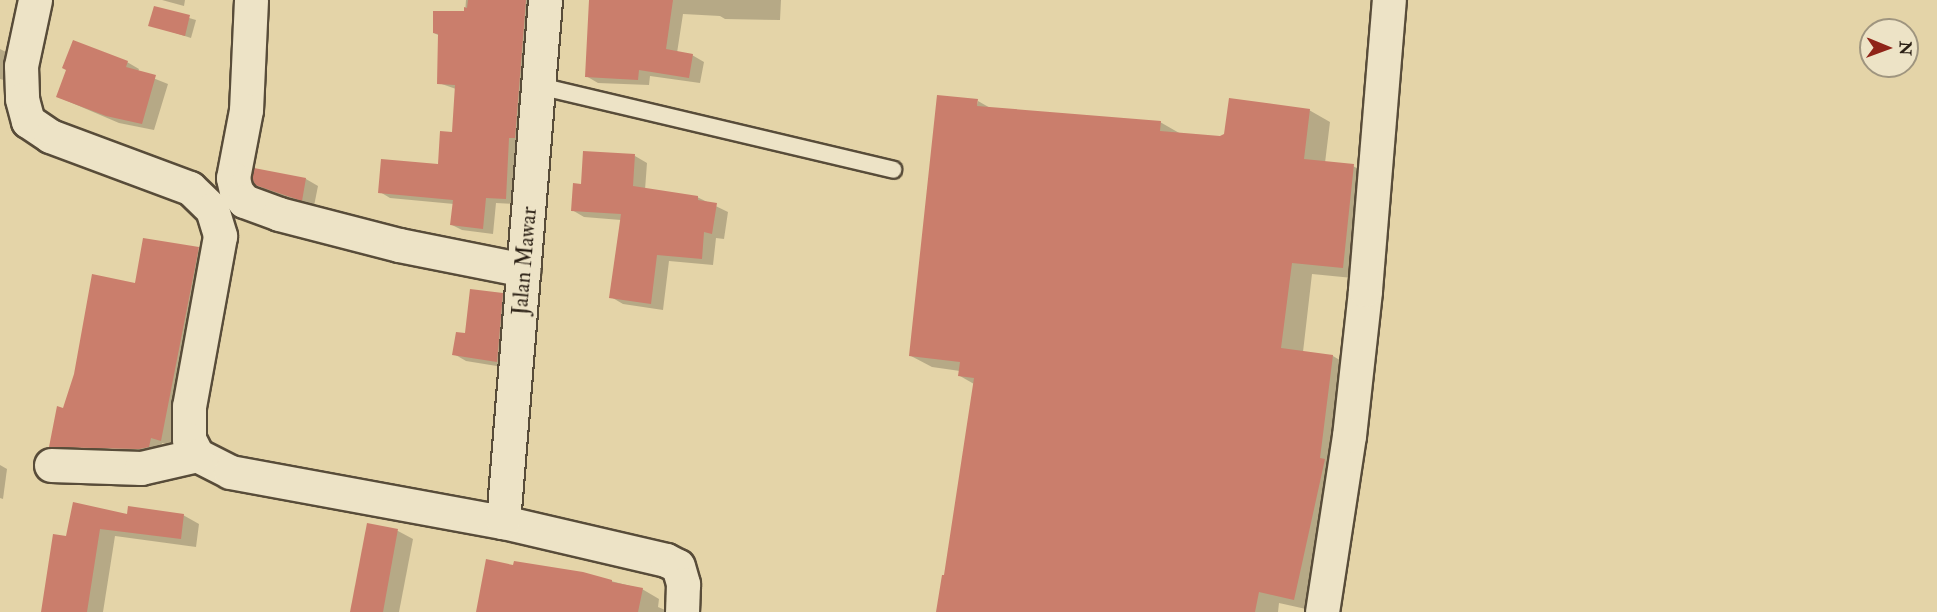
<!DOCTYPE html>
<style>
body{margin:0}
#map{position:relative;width:1937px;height:612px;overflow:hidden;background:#e4d4a8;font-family:"IM FELL Double Pica",serif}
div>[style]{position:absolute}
.shadow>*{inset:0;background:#0003}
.building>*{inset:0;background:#ca7e6c}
.roads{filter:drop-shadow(2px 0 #584c39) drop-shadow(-2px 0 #584c39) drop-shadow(0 2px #584c39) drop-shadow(0 -2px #584c39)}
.lane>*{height:16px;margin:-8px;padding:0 8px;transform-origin:8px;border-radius:8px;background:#ede3c6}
.street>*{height:33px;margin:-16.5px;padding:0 16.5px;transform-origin:16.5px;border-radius:16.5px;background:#ede3c6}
span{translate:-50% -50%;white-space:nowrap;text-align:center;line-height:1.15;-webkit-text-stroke:4.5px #ede3c6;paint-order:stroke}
.street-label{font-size:22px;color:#2a1f14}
.north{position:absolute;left:1859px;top:18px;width:60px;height:60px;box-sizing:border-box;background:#ede3c6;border:2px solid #9f957f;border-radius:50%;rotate:91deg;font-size:16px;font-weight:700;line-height:24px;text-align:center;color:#2a1f14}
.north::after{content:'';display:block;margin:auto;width:21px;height:27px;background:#8f2418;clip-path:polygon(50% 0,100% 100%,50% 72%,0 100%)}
</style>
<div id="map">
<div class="shadow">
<i style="clip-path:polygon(162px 0,185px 0,184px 6px)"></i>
<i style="clip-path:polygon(466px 0,539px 0,516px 204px,496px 203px,493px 234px,462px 230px,452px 225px,454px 204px,390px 198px,380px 192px,440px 166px,454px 134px,456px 89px,439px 83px,440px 36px,434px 33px,465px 13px)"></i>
<i style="clip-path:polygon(591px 0,781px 0,780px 20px,725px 19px,720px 16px,683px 14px,677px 53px,692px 55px,704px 62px,700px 83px,650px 76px,649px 85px,598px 83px,586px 76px)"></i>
<i style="clip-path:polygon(155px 8px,196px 20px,191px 38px,150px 25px)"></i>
<i style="clip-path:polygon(0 49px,20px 59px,15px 83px,0 79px)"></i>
<i style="clip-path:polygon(127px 62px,139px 69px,138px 72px,168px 84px,154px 130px,119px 123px,58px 97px,68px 70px)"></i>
<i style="clip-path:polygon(978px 101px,992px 109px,1160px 122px,1181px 134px,1221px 137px,1309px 110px,1330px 122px,1325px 163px,1353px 166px,1374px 178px,1363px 279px,1312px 274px,1303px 352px,1333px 356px,1353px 368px,1315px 611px,1279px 603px,1278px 612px,937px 612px,945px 577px,974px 384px,960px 376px,960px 371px,932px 367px,911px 356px)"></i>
<i style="clip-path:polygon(635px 156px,647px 163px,645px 190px,697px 197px,728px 212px,724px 239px,716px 238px,713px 265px,669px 261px,663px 310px,623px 304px,611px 297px,621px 220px,584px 217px,572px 210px,582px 185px)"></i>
<i style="clip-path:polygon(306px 179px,318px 186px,314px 206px,269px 192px,257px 184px)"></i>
<i style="clip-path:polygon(198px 249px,209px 255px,172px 446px,162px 443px,160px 453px,61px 452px,50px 446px,64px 410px,137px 285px)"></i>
<i style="clip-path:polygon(502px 294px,514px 301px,509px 368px,466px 361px,454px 354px,466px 335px)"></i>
<i style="clip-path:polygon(0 465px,7px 469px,3px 499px,0 498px)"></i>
<i style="clip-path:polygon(183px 515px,199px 524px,196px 547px,115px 536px,103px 612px,43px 612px,67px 538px,128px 516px)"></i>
<i style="clip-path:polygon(368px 525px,398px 531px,413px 539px,399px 612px,352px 612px)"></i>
<i style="clip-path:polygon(611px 581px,642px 589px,659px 599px,658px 607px,670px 612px,478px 612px)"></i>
</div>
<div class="building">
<i style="clip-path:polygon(468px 0,526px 0,515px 138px,509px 138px,506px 199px,486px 198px,483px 229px,450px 225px,453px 200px,378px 193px,381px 159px,438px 164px,440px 131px,452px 132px,455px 85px,437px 84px,438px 34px,433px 33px,433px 11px,464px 11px,464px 7px,467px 8px)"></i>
<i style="clip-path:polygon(589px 0,673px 0,666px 49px,693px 54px,689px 78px,639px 70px,638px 80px,585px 77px)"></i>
<i style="clip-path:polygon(154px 6px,190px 15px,185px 36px,148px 26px)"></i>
<i style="clip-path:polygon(73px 40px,128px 61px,126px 67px,156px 75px,142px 124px,106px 116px,56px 97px,66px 70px,62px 68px)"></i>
<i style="clip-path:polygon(937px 95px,978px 99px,977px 106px,1161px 121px,1160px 131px,1220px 136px,1224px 134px,1229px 98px,1310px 109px,1304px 159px,1354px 164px,1343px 268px,1292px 263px,1281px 348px,1333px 355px,1320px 458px,1325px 459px,1294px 600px,1259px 592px,1255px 612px,936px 612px,942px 575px,944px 575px,974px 378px,958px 376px,960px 362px,909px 356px)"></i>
<i style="clip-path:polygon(583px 151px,635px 154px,633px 186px,698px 196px,698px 200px,717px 203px,712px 234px,704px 232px,702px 259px,657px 255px,651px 304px,609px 298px,621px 214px,571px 211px,573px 183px,581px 184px)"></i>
<i style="clip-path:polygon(254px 168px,306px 178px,302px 201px,255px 185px,252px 178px)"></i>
<i style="clip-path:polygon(143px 238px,199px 247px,161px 441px,151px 438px,149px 447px,139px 449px,49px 447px,57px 406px,63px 408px,74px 374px,92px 274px,135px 283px)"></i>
<i style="clip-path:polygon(470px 289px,503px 293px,497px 362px,452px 355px,456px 332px,465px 333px)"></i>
<i style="clip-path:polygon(73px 502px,127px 514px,128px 506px,184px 514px,181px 539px,100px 529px,87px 612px,41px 612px,53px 534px,66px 536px)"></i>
<i style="clip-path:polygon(367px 523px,398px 529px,383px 612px,350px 612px)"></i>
<i style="clip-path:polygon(486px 559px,513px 565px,514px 561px,583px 572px,612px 580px,612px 582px,643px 588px,638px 612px,476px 612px)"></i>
</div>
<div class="roads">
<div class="lane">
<i style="left:539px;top:86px;width:364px;rotate:13.3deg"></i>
</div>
<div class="street">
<i style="left:35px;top:0;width:67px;rotate:102deg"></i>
<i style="left:21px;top:66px;width:33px;rotate:88deg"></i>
<i style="left:22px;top:99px;width:23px;rotate:75deg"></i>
<i style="left:28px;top:121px;width:27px;rotate:34deg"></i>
<i style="left:50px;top:136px;width:149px;rotate:20.4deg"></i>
<i style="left:190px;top:188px;width:30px;rotate:44deg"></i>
<i style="left:212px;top:209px;width:28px;rotate:73deg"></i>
<i style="left:220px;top:236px;width:173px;rotate:100.3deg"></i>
<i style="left:189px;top:406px;width:33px;rotate:90deg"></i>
<i style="left:189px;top:439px;width:18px;rotate:63deg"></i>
<i style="left:197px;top:455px;width:37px;rotate:27deg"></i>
<i style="left:230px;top:472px;width:278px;rotate:10.4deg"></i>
<i style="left:503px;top:522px;width:167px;rotate:13.1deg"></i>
<i style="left:666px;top:560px;width:13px;rotate:27deg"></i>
<i style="left:678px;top:566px;width:19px;rotate:74deg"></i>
<i style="left:683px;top:584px;width:28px;rotate:92deg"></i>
<i style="left:251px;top:0;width:110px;rotate:92.6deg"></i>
<i style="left:246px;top:110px;width:69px;rotate:100.8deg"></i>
<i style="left:233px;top:178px;width:13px;rotate:77deg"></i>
<i style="left:236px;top:191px;width:13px;rotate:51deg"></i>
<i style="left:244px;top:201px;width:37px;rotate:20deg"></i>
<i style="left:279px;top:214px;width:124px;rotate:14.5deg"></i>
<i style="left:399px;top:245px;width:127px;rotate:11.3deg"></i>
<i style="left:51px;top:465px;width:90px;rotate:1.9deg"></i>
<i style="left:141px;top:468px;width:57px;rotate:-13.1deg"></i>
<i style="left:503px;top:522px;width:524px;rotate:-85.4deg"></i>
<i style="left:1322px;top:612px;width:178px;rotate:-81.3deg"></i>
<i style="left:1349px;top:436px;width:147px;rotate:-83.7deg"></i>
<i style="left:1365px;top:290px;width:291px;rotate:-85.3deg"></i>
</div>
</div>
<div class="street-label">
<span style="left:525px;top:261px;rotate:-85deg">Jalan Mawar</span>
</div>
<div class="north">N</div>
</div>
